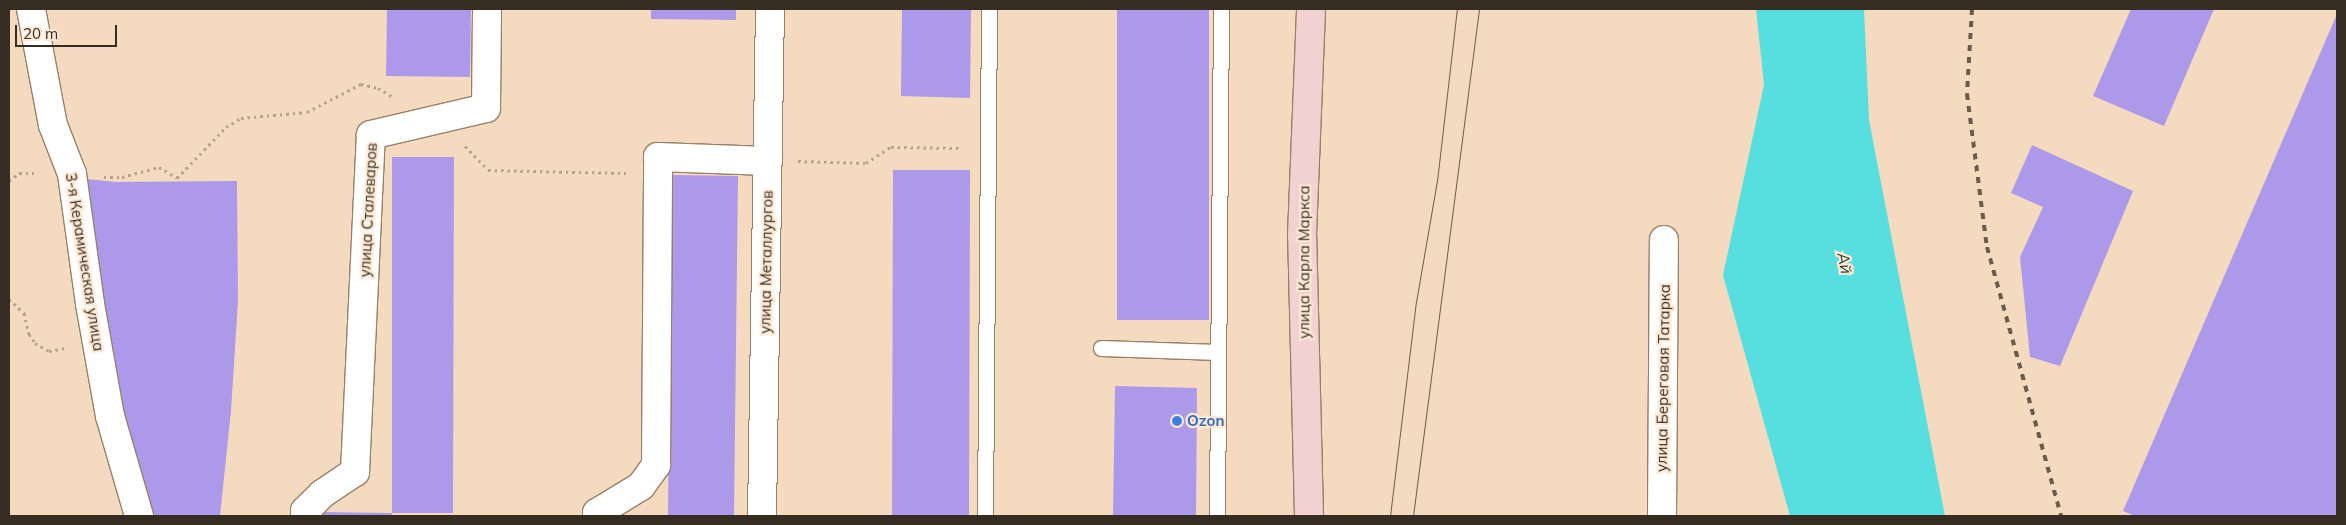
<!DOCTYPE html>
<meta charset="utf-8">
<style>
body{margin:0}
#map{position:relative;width:2346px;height:525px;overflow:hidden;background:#f4dbc0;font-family:Mulish,sans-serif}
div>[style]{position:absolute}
.water>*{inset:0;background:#57dede}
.building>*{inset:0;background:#ad99e9}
.path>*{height:3px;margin-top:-1.5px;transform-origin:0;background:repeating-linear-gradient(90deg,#b5a18c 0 2.5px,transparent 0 6.5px)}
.roads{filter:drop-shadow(1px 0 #978068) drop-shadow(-1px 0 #978068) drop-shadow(0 1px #978068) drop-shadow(0 -1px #978068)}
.service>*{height:15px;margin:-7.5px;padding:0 7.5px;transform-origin:7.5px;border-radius:7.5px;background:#fff}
.minor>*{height:28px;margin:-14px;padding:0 14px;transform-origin:14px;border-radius:14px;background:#fff}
.secondary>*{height:28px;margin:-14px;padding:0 14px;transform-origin:14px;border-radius:14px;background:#f1d1d1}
.tram>*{height:1px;margin:-0.5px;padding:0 0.5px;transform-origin:0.5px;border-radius:0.5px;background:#6a5c4d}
.rail>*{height:4px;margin-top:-2px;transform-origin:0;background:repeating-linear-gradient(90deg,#6a5c4d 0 6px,transparent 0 12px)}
.dots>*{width:14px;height:14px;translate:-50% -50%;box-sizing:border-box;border:2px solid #fde9d4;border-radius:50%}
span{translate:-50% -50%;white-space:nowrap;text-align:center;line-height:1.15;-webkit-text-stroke:4.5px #fde9d4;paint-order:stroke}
.street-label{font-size:15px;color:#362c22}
.shop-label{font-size:15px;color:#366cbe;font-weight:700}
.left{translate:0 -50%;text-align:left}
.water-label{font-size:16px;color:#223939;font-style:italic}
.frame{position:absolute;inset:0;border:10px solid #362c22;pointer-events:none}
.scale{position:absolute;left:15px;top:25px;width:102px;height:22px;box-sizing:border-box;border:2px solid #362c22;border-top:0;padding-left:6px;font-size:15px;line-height:18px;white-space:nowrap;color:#362c22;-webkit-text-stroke:4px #fde9d4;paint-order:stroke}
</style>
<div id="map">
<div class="water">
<i style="clip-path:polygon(1756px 9px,1864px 9px,1869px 120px,1945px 516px,1790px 516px,1723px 275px,1764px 85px)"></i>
</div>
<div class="building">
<i style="clip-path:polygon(387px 9px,471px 9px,470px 77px,386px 76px)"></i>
<i style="clip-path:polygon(651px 9px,736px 9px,736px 20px,651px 19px)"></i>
<i style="clip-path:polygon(902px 9px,971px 9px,970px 98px,901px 96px)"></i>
<i style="clip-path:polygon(1117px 9px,1209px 9px,1209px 320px,1117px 320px)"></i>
<i style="clip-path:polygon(2131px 9px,2214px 9px,2164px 126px,2093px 96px)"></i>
<i style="clip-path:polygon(2337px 14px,2337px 516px,2135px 516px,2123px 511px)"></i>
<i style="clip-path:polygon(2032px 145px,2133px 191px,2060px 366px,2030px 357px,2020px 257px,2043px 207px,2011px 193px)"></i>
<i style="clip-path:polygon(392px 157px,454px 157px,453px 513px,392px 513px)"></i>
<i style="clip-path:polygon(893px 170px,970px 170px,969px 516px,892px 516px)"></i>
<i style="clip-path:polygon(671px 175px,738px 176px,734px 516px,668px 516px)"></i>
<i style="clip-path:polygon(77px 178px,116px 182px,237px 181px,238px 301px,231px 411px,220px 516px,145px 516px)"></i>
<i style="clip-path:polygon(1115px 386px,1197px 388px,1196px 516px,1113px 516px)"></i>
<i style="clip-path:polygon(320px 512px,392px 513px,392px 516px,320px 516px)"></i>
</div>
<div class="path">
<i style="left:465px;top:146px;width:33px;rotate:46deg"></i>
<i style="left:488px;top:170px;width:138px;rotate:1.2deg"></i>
<i style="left:798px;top:161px;width:68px;rotate:1.7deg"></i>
<i style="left:866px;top:163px;width:30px;rotate:-33deg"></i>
<i style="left:891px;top:147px;width:71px;rotate:0.8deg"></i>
<i style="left:104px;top:177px;width:18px"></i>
<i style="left:122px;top:177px;width:38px;rotate:-15deg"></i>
<i style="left:159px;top:167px;width:21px;rotate:31deg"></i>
<i style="left:177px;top:178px;width:71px;rotate:-46.1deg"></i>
<i style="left:226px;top:127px;width:17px;rotate:-31deg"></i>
<i style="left:241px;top:118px;width:66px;rotate:-5.2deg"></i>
<i style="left:307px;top:112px;width:61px;rotate:-27.4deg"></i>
<i style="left:361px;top:84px;width:17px;rotate:13deg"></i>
<i style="left:378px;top:88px;width:17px;rotate:31deg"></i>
<i style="left:9px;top:181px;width:13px;rotate:-39deg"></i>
<i style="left:19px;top:173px;width:19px"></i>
<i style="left:9px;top:299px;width:21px;rotate:43deg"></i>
<i style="left:24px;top:313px;width:22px;rotate:77deg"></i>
<i style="left:29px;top:334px;width:11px;rotate:56deg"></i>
<i style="left:35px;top:343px;width:16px;rotate:30deg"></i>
<i style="left:49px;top:351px;width:17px;rotate:-10deg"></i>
</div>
<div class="roads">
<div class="service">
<i style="left:1101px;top:348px;width:117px;rotate:2deg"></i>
<i style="left:985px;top:516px;width:507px;rotate:-89.55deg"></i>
<i style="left:1217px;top:516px;width:507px;rotate:-89.55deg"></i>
</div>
<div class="minor">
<i style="left:31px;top:9px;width:118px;rotate:79.3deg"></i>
<i style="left:53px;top:125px;width:53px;rotate:68.8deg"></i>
<i style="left:72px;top:174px;width:131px;rotate:82.1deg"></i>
<i style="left:90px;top:304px;width:114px;rotate:79.9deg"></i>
<i style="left:110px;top:416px;width:104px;rotate:73.8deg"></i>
<i style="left:305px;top:516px;width:5px;rotate:-90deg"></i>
<i style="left:305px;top:511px;width:24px;rotate:-45deg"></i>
<i style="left:322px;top:494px;width:40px;rotate:-34deg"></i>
<i style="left:355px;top:472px;width:337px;rotate:-87.3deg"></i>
<i style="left:371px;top:135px;width:118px;rotate:-13.2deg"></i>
<i style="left:486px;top:108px;width:99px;rotate:-89.4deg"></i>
<i style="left:597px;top:516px;width:3px;rotate:-90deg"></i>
<i style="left:597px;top:513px;width:52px;rotate:-31.5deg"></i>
<i style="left:641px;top:486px;width:26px;rotate:-54deg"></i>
<i style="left:656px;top:465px;width:308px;rotate:-89.6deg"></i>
<i style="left:658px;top:157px;width:110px;rotate:2.1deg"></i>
<i style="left:762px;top:516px;width:507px;rotate:-89.1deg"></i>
<i style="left:1662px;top:516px;width:276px;rotate:-89.6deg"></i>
</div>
<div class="secondary">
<i style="left:1309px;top:516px;width:281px;rotate:-91.4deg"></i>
<i style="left:1302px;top:235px;width:226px;rotate:-87.7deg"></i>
</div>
</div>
<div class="tram">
<i style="left:1390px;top:516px;width:216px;rotate:-83.1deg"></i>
<i style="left:1416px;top:302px;width:123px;rotate:-80.2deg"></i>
<i style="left:1437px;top:181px;width:173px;rotate:-83.4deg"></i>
<i style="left:1413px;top:516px;width:511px;rotate:-82.58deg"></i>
</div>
<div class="rail">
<i style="left:1972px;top:9px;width:85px;rotate:93.4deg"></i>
<i style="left:1967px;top:94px;width:154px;rotate:82.6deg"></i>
<i style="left:1987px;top:247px;width:279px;rotate:74.6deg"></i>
</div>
<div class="dots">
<i style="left:1177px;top:421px;background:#3f7fe0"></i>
</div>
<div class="street-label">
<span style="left:368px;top:210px;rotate:-87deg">улица Сталеваров</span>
<span style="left:85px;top:262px;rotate:81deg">3-я Керамическая улица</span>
<span style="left:766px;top:262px;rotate:-89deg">улица Металлургов</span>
<span style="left:1304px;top:262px;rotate:-90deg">улица Карла Маркса</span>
<span style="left:1663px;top:378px;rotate:-89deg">улица Береговая Татарка</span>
</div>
<div class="shop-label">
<span class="left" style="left:1187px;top:421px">Ozon</span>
</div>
<div class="water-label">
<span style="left:1845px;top:263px;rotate:79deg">Ай</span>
</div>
<div class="frame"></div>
<div class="scale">20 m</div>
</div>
